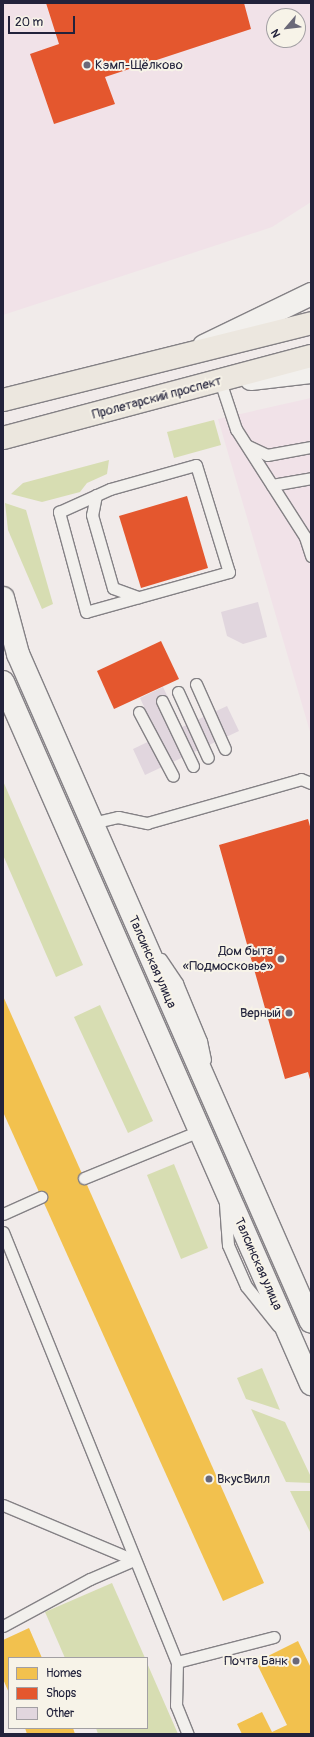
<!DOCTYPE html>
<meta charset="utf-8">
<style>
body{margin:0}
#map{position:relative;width:314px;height:1737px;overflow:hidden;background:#f1ebea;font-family:Pangolin,sans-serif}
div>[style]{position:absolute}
.built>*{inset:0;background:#f1e2e8}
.green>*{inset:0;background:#d7ddb2}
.homes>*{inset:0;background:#f2c14e}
.shops>*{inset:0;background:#e4572e}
.building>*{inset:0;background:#e1d6de}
.roads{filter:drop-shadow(1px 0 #848185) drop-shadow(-1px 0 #848185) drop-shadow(0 1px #848185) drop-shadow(0 -1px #848185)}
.service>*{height:11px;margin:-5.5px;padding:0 5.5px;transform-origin:5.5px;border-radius:5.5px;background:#f2f0ed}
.secondary>*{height:22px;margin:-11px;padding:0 11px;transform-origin:11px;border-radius:11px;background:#f2f0ed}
.primary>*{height:22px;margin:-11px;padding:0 11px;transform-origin:11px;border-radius:11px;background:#ece7df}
.dots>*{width:11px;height:11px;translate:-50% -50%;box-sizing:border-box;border:2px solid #f7f3e8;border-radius:50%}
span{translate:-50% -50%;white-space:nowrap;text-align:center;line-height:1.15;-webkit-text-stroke:4px #f7f3e8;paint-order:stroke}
.poi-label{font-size:13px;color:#22223b}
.left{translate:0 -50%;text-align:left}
.right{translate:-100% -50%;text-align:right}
.street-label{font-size:13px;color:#22223b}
.frame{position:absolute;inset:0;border:4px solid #22223b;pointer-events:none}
.legend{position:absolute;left:8px;top:1657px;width:140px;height:72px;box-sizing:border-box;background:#f7f3e8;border:1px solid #a29fa3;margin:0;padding:5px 7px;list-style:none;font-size:12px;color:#22223b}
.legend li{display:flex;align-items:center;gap:8px;height:20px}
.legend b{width:20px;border:1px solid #a29fa3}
.north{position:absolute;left:266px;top:8px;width:40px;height:40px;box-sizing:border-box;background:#f7f3e8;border:1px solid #a29fa3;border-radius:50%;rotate:242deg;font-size:11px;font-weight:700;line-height:16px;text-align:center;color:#22223b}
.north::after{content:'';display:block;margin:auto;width:14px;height:18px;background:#6a6878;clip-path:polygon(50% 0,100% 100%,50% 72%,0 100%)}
.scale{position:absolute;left:8px;top:16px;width:67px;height:18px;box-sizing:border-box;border:2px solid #22223b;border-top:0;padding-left:5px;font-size:12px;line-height:14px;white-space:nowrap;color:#22223b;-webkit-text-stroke:3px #f7f3e8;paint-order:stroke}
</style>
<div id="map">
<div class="built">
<i style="clip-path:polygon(evenodd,3px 3px,311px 3px,311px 202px,272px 227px,3px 315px,3px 3px,274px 16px,298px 16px,298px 40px,274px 40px,274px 16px)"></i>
<i style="clip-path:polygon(311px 398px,311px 735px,218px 419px)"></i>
</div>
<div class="green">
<i style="clip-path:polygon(214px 420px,221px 445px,174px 458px,167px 432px)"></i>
<i style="clip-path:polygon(109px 460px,107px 474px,87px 483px,80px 492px,42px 502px,11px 494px,23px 483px)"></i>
<i style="clip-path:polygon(5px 503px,26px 510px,53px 604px,42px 609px,8px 530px)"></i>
<i style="clip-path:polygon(3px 781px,83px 965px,56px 977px,3px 855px)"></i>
<i style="clip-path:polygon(100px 1005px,153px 1121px,128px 1133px,74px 1017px)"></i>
<i style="clip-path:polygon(174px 1164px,208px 1248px,181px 1259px,147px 1175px)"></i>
<i style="clip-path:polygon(262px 1368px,280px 1410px,246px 1399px,237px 1378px)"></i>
<i style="clip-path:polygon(251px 1409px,285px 1422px,311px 1477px,311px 1483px,286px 1482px)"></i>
<i style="clip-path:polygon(290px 1491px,311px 1491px,311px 1534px)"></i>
<i style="clip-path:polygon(112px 1583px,145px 1658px,65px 1658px,45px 1612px)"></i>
<i style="clip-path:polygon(147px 1663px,178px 1734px,98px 1734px,96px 1728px,147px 1728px)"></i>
</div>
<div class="homes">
<i style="clip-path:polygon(3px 996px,264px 1583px,223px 1601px,3px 1112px)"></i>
<i style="clip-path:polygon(29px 1628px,42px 1658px,9px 1658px,9px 1693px,3px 1679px,3px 1640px)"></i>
<i style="clip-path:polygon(298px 1641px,311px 1668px,311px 1734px,242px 1734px,237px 1724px,262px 1712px,272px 1732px,287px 1725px,256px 1662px)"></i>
<i style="clip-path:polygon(25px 1728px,73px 1728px,75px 1734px,27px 1734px)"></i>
</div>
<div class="shops">
<i style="clip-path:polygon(46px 3px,244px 3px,251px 29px,105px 77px,115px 104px,54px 124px,30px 54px,59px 44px)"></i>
<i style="clip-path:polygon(187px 496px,208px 568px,141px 588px,119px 516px)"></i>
<i style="clip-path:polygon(161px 641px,179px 679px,114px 709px,97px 671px)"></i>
<i style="clip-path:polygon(308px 819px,311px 830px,311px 1083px,308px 1072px,285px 1079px,219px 845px)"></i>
</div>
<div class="building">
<i style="clip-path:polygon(258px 602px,267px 637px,243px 644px,227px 636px,221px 612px)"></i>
<i style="clip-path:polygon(163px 687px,182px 727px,227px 706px,239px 731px,145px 775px,133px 749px,158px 737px,140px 698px)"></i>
</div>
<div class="roads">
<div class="service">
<i style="left:220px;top:381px;width:51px;rotate:71.6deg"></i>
<i style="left:236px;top:429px;width:128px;rotate:57.4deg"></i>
<i style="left:305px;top:537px;width:20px;rotate:72deg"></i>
<i style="left:248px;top:446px;width:21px;rotate:25deg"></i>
<i style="left:267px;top:455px;width:45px;rotate:-10.3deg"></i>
<i style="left:196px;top:465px;width:112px;rotate:72.9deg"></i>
<i style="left:229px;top:572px;width:148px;rotate:164.4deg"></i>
<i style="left:86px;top:612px;width:104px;rotate:-105.1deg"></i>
<i style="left:59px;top:512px;width:56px;rotate:-24.3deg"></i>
<i style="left:110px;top:489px;width:89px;rotate:-15.6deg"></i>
<i style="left:272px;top:485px;width:40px;rotate:-10deg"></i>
<i style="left:96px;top:495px;width:20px;rotate:101deg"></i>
<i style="left:92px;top:515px;width:76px;rotate:74deg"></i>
<i style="left:113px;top:588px;width:27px;rotate:20deg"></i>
<i style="left:196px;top:684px;width:71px;rotate:66deg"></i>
<i style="left:178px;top:692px;width:72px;rotate:65.6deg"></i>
<i style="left:162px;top:701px;width:72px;rotate:64.5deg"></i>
<i style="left:139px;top:712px;width:72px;rotate:62deg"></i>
<i style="left:92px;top:823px;width:27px;rotate:-13deg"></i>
<i style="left:118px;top:817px;width:30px;rotate:12deg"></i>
<i style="left:147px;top:823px;width:160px;rotate:-15.9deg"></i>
<i style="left:301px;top:779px;width:11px;rotate:22deg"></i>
<i style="left:161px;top:959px;width:29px;rotate:56deg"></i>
<i style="left:177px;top:983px;width:63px;rotate:67.5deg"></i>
<i style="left:201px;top:1041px;width:19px;rotate:78deg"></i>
<i style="left:84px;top:1178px;width:124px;rotate:-22.2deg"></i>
<i style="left:225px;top:1204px;width:41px;rotate:85.8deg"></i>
<i style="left:228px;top:1245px;width:45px;rotate:66.3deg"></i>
<i style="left:246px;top:1286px;width:51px;rotate:51.3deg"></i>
<i style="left:3px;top:1214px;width:42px;rotate:-24.1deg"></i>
<i style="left:3px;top:1232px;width:464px;rotate:68deg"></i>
<i style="left:177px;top:1662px;width:43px;rotate:91.3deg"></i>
<i style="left:176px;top:1705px;width:31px;rotate:68deg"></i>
<i style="left:3px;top:1505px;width:142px;rotate:22.8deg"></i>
<i style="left:3px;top:1626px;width:99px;rotate:-28.4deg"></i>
<i style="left:90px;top:1579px;width:48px;rotate:-23.4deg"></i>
<i style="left:177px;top:1662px;width:100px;rotate:-14.5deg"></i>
</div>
<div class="secondary">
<i style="left:204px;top:346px;width:119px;rotate:-25.9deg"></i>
<i style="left:251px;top:379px;width:60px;rotate:-6.7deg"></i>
<i style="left:3px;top:598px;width:58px;rotate:75deg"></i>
<i style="left:18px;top:654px;width:729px;rotate:66.32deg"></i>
<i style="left:3px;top:682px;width:767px;rotate:66.31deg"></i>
</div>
<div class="primary">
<i style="left:3px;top:400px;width:317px;rotate:-14deg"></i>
<i style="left:3px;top:438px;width:319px;rotate:-14.9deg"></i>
</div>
</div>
<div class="dots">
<i style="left:87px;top:65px;background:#6a6878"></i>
<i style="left:281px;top:959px;background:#6a6878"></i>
<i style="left:289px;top:1013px;background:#6a6878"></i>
<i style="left:209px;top:1479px;background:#6a6878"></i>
<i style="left:296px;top:1661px;background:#6a6878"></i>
</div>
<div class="poi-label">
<span class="left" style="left:95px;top:65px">Кэмп-Щёлково</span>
<span class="right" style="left:273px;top:959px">Дом быта<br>«Подмосковье»</span>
<span class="right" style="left:281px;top:1013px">Верный</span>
<span class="left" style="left:217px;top:1479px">ВкусВилл</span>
<span class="right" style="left:288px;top:1661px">Почта Банк</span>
</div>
<div class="street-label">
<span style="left:157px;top:398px;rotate:-15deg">Пролетарский проспект</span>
<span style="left:152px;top:962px;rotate:66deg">Талсинская улица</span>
<span style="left:258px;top:1264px;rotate:66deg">Талсинская улица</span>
</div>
<div class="frame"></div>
<ul class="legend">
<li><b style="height:11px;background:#f2c14e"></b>Homes</li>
<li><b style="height:11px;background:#e4572e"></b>Shops</li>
<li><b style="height:11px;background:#e1d6de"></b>Other</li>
</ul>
<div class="north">N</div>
<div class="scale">20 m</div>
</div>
